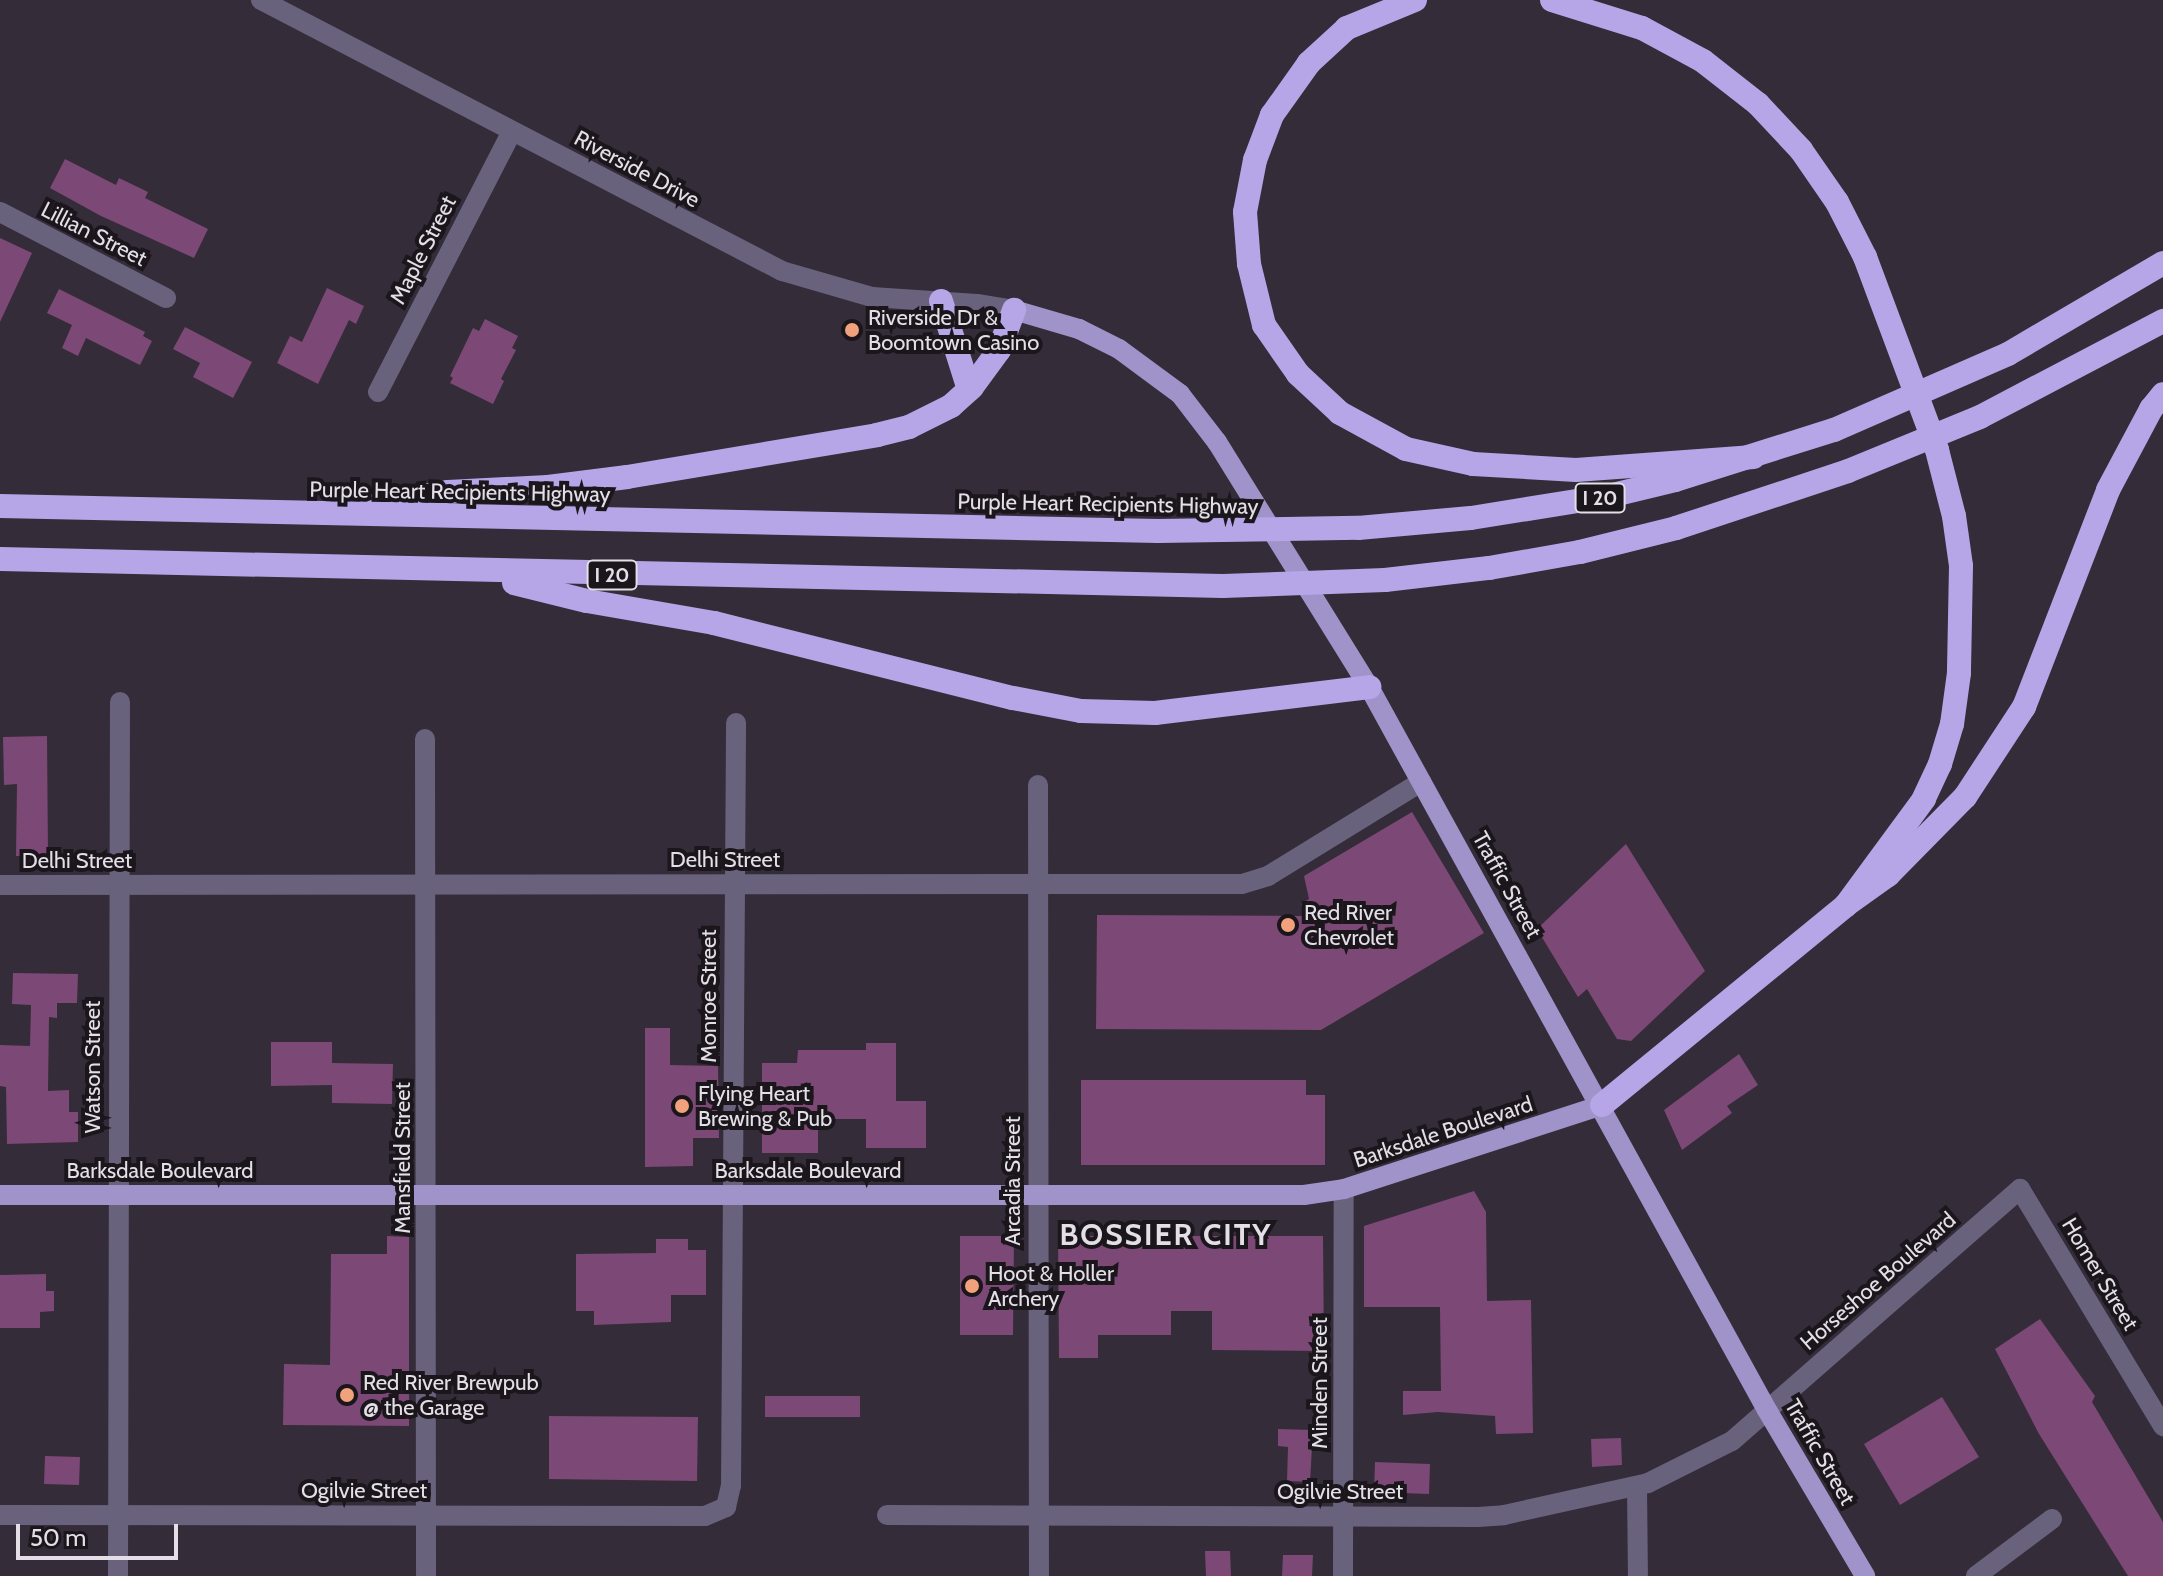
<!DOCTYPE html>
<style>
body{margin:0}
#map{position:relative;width:2163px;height:1576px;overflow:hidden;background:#342c39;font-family:Cabin,sans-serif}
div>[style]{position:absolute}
.building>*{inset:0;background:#7c4875}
.minor>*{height:20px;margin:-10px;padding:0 10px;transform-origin:10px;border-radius:10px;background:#68627d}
.major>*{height:20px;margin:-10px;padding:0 10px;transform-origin:10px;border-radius:10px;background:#a093ca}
.highway>*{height:24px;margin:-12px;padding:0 12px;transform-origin:12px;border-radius:12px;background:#b6a6e8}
.highway-bridge>*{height:24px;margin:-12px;padding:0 12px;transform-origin:12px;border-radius:12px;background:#b6a6e8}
.dots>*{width:22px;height:22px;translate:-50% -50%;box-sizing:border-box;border:4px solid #1a161c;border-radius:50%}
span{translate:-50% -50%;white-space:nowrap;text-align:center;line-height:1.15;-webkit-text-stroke:8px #1a161c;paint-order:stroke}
.shield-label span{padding:2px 6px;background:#1a161c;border:2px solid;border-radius:6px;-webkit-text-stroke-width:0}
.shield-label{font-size:20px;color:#e4dfe7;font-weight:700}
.street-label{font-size:22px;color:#e4dfe7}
.poi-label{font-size:22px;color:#e4dfe7}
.left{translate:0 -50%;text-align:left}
.district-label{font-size:30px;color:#e4dfe7;font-weight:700;letter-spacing:2px}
.scale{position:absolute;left:16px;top:1524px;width:162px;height:36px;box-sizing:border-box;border:4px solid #e4dfe7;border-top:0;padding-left:10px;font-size:24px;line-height:28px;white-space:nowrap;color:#e4dfe7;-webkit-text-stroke:6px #1a161c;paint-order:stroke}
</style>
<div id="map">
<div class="building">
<i style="clip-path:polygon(65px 159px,116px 185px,119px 178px,148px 192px,145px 198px,208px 229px,194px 258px,101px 216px,50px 188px)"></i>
<i style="clip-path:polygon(0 238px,32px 253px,0 322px)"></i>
<i style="clip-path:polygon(327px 288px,364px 306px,356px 324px,349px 320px,318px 384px,277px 363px,290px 336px,302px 342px)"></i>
<i style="clip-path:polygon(59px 289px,145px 332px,143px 336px,152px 341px,140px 365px,86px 338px,78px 356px,62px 348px,72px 325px,47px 313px)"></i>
<i style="clip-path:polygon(485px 319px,518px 336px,512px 348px,516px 350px,501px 379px,504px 381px,493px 404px,450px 383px,453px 378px,450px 376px,473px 328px,479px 331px)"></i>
<i style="clip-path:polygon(185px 327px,252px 362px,233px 398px,193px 377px,200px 363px,173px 349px)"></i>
<i style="clip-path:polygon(47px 736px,48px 856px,16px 856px,17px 784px,4px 785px,3px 737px)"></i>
<i style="clip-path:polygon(1412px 812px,1484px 933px,1321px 1030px,1096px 1029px,1097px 915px,1308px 916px,1301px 904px,1309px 899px,1304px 876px)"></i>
<i style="clip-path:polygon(1626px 844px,1705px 971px,1631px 1041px,1617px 1039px,1587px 989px,1578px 997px,1537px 929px)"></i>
<i style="clip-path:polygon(13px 973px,78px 974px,77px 1003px,57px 1003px,57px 1018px,49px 1017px,48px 1091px,69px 1090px,69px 1112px,78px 1112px,78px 1142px,7px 1144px,6px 1087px,0 1086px,0 1045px,30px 1046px,31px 1005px,12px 1004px)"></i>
<i style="clip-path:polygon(645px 1028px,670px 1028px,670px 1065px,718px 1066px,719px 1138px,693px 1138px,693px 1166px,645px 1167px)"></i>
<i style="clip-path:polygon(271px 1042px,332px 1042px,332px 1063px,393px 1064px,392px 1104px,332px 1103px,332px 1085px,271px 1086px)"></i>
<i style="clip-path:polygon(866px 1043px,896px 1043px,896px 1101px,926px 1101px,926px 1148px,866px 1148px,866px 1119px,818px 1119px,818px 1153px,762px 1153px,762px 1063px,797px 1063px,798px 1050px,866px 1050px)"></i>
<i style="clip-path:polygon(1739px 1054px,1758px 1085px,1727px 1106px,1732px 1113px,1682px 1150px,1664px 1110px)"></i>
<i style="clip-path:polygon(1081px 1080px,1306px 1080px,1306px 1095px,1325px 1095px,1325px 1165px,1081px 1165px)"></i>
<i style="clip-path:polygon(1474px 1191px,1486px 1212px,1487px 1301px,1531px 1300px,1533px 1433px,1496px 1434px,1495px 1416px,1438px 1412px,1403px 1415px,1403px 1391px,1441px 1391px,1440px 1307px,1364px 1307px,1364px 1226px)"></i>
<i style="clip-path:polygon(387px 1236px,409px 1237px,409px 1426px,283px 1425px,284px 1364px,330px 1365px,331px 1254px,387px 1254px)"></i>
<i style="clip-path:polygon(960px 1236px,1014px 1236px,1013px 1335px,960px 1335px)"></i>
<i style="clip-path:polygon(1058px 1236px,1323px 1236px,1324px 1351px,1212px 1350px,1212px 1311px,1171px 1311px,1171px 1335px,1098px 1335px,1098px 1358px,1059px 1358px)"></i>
<i style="clip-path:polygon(656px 1239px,688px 1239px,688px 1250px,706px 1250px,706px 1295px,671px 1295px,671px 1322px,594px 1325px,594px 1311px,576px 1311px,576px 1254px,656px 1253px)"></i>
<i style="clip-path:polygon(46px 1274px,46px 1291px,54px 1291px,54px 1311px,40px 1312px,40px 1328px,0 1328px,0 1275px)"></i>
<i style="clip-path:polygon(2040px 1319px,2095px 1396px,2092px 1402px,2163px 1522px,2163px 1576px,2128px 1576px,2039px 1434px,1995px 1349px)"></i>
<i style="clip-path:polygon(765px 1396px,860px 1396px,860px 1417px,765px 1417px)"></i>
<i style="clip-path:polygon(1942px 1397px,1979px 1457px,1900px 1505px,1864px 1444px)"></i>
<i style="clip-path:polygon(549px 1416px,698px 1417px,697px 1481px,549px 1479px)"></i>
<i style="clip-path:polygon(1278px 1429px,1313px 1430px,1310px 1482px,1287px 1481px,1288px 1447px,1278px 1446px)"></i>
<i style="clip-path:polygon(1621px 1438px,1622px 1465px,1592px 1467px,1591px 1439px)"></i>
<i style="clip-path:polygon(45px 1456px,80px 1457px,79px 1485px,44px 1484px)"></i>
<i style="clip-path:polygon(1375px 1462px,1430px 1464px,1429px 1494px,1374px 1492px)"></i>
<i style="clip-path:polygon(1205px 1551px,1230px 1551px,1231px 1576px,1206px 1576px)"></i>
<i style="clip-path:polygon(1283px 1555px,1313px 1555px,1312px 1576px,1282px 1576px)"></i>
</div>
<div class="minor">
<i style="left:261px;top:0;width:587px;rotate:27.48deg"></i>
<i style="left:782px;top:271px;width:94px;rotate:16.1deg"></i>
<i style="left:872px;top:297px;width:105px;rotate:3.8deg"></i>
<i style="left:977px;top:304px;width:37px;rotate:9deg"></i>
<i style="left:0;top:212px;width:187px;rotate:27.4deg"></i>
<i style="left:378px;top:392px;width:293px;rotate:-62.8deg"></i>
<i style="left:425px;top:739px;width:837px;rotate:89.93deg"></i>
<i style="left:1038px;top:785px;width:791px;rotate:89.93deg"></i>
<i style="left:0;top:885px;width:1242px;rotate:-0.05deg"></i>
<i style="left:1242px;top:884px;width:27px;rotate:-17deg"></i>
<i style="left:1268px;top:876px;width:180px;rotate:-31.6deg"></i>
<i style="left:1637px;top:1486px;width:90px;rotate:89.4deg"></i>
<i style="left:0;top:1515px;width:705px;rotate:0.08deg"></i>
<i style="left:705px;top:1516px;width:23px;rotate:-23deg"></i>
<i style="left:726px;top:1507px;width:22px;rotate:-77deg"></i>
<i style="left:731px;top:1486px;width:763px;rotate:-89.62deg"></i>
<i style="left:887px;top:1515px;width:591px;rotate:0.19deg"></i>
<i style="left:1478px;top:1517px;width:26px;rotate:-4deg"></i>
<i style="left:1504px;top:1515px;width:148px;rotate:-12.5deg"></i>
<i style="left:1648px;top:1483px;width:94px;rotate:-26.6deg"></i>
<i style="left:1732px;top:1441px;width:383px;rotate:-41.2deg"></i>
<i style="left:2020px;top:1189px;width:277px;rotate:58.9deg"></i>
<i style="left:118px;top:1576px;width:874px;rotate:-89.87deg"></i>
<i style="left:1343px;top:1576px;width:387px;rotate:-89.9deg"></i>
<i style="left:1976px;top:1576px;width:95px;rotate:-36.9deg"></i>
</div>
<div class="major">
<i style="left:1014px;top:310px;width:68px;rotate:16.3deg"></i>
<i style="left:1079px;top:329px;width:45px;rotate:26.6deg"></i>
<i style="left:1119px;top:349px;width:76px;rotate:36.4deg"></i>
<i style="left:1180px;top:394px;width:61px;rotate:52.4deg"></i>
<i style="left:1217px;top:442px;width:288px;rotate:58.2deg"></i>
<i style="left:1369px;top:687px;width:825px;rotate:61.17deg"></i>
<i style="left:1767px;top:1410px;width:193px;rotate:59.4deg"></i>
<i style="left:0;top:1195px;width:1304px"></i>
<i style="left:1304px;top:1195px;width:40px;rotate:-8.5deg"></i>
<i style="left:1344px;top:1189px;width:271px;rotate:-18deg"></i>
</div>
<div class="highway">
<i style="left:1415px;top:0;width:74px;rotate:157.6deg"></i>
<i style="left:1347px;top:28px;width:52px;rotate:137.4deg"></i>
<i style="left:1309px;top:63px;width:64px;rotate:125.4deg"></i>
<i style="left:1272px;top:115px;width:48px;rotate:110.7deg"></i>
<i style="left:1255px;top:160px;width:53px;rotate:100.9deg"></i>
<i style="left:1245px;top:212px;width:52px;rotate:85.6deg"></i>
<i style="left:1249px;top:264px;width:63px;rotate:76.2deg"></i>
<i style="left:1264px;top:325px;width:60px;rotate:55.2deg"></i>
<i style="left:1298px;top:374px;width:57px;rotate:42.9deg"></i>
<i style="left:1340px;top:413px;width:75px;rotate:28.6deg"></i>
<i style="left:1406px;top:449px;width:69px;rotate:12.6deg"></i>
<i style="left:1473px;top:464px;width:103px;rotate:3.3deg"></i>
<i style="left:1576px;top:470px;width:178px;rotate:-4.2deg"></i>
<i style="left:1552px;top:0;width:94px;rotate:17.3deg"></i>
<i style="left:1642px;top:28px;width:69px;rotate:28.4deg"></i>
<i style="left:1703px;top:61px;width:70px;rotate:38deg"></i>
<i style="left:1758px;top:104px;width:63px;rotate:46.9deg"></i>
<i style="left:1801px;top:150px;width:63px;rotate:55.3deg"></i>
<i style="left:1837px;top:202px;width:62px;rotate:63deg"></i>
<i style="left:1865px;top:257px;width:206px;rotate:69.5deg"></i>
<i style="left:1937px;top:450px;width:68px;rotate:75.6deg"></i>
<i style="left:1954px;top:516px;width:50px;rotate:82deg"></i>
<i style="left:1961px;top:566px;width:107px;rotate:91.1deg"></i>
<i style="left:1959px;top:673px;width:51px;rotate:97.8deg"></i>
<i style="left:1952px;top:724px;width:42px;rotate:106.7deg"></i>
<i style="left:1940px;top:764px;width:38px;rotate:115deg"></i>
<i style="left:1924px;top:799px;width:132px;rotate:126.3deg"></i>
<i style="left:941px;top:301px;width:93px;rotate:72.5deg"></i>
<i style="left:366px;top:505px;width:83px;rotate:-9deg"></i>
<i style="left:448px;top:492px;width:100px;rotate:-2.9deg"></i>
<i style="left:548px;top:487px;width:80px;rotate:-7.2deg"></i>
<i style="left:627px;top:477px;width:254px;rotate:-9.5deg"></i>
<i style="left:877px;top:435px;width:33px;rotate:-14deg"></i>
<i style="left:909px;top:427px;width:47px;rotate:-26.6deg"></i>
<i style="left:951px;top:406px;width:28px;rotate:-42deg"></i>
<i style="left:972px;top:387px;width:46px;rotate:-53.9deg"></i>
<i style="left:999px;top:350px;width:43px;rotate:-69.4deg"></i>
<i style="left:0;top:506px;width:1158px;rotate:1.24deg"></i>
<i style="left:1358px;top:528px;width:113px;rotate:-5.1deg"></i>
<i style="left:1471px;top:518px;width:140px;rotate:-9.1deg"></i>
<i style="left:1609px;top:496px;width:68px;rotate:-13.6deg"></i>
<i style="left:1675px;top:480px;width:167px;rotate:-17.5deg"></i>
<i style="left:0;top:559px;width:1223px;rotate:1.26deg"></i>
<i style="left:1385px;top:580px;width:105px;rotate:-6.6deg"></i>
<i style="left:1489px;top:568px;width:92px;rotate:-10deg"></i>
<i style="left:1580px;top:552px;width:99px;rotate:-14deg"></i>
<i style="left:1676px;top:528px;width:181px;rotate:-18.3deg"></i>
<i style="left:514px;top:583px;width:75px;rotate:13.9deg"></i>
<i style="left:587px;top:601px;width:129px;rotate:9.8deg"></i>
<i style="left:714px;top:623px;width:308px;rotate:14.1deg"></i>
<i style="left:1013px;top:698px;width:69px;rotate:10.8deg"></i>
<i style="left:1081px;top:711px;width:74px;rotate:1.5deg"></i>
<i style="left:1155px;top:713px;width:216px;rotate:-6.9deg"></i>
<i style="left:1602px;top:1105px;width:315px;rotate:-39.3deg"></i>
<i style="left:1846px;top:905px;width:52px;rotate:-35.5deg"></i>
<i style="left:1888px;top:875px;width:110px;rotate:-45.4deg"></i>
<i style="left:1965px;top:797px;width:108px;rotate:-56.8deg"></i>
<i style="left:2024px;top:707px;width:233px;rotate:-68.8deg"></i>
<i style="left:2108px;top:490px;width:92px;rotate:-62deg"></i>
<i style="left:2151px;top:409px;width:19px;rotate:-51deg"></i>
</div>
<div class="highway-bridge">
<i style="left:1834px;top:430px;width:190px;rotate:-23.6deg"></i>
<i style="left:2008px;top:354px;width:180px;rotate:-30.4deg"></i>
<i style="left:1848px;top:471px;width:143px;rotate:-22.2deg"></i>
<i style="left:1980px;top:417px;width:207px;rotate:-27.7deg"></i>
<i style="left:1158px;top:531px;width:200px;rotate:-0.9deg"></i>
<i style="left:1223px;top:586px;width:162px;rotate:-2.1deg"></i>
</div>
<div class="dots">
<i style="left:852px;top:330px;background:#f1a17c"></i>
<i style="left:1288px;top:925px;background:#f1a17c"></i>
<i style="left:682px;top:1106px;background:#f1a17c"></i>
<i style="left:972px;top:1286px;background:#f1a17c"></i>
<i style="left:347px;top:1395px;background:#f1a17c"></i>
</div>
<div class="shield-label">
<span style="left:1600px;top:498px">I 20</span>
<span style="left:612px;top:575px">I 20</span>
</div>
<div class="street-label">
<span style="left:637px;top:169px;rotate:28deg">Riverside Drive</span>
<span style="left:94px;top:234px;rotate:27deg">Lillian Street</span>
<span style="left:423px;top:250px;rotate:-63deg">Maple Street</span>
<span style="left:460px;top:492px;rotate:1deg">Purple Heart Recipients Highway</span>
<span style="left:1108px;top:504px;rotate:1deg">Purple Heart Recipients Highway</span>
<span style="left:725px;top:860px">Delhi Street</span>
<span style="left:77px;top:861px">Delhi Street</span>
<span style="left:1507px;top:885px;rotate:61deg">Traffic Street</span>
<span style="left:709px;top:996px;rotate:-90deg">Monroe Street</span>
<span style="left:93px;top:1067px;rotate:-90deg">Watson Street</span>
<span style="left:1443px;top:1132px;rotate:-18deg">Barksdale Boulevard</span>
<span style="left:403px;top:1158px;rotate:-90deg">Mansfield Street</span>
<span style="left:160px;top:1171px">Barksdale Boulevard</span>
<span style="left:808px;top:1171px">Barksdale Boulevard</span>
<span style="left:1013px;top:1181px;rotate:-90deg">Arcadia Street</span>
<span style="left:2100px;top:1274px;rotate:59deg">Homer Street</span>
<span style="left:1878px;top:1281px;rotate:-41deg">Horseshoe Boulevard</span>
<span style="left:1320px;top:1383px;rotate:-90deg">Minden Street</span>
<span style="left:1820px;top:1452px;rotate:60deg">Traffic Street</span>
<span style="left:364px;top:1491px">Ogilvie Street</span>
<span style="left:1340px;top:1492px">Ogilvie Street</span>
</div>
<div class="poi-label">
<span class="left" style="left:868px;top:330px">Riverside Dr &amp;<br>Boomtown Casino</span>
<span class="left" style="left:1304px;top:925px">Red River<br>Chevrolet</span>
<span class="left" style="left:698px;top:1106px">Flying Heart<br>Brewing &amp; Pub</span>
<span class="left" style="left:988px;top:1286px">Hoot &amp; Holler<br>Archery</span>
<span class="left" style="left:363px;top:1395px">Red River Brewpub<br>@ the Garage</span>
</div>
<div class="district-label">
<span style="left:1166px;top:1235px">BOSSIER CITY</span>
</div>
<div class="scale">50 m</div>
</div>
